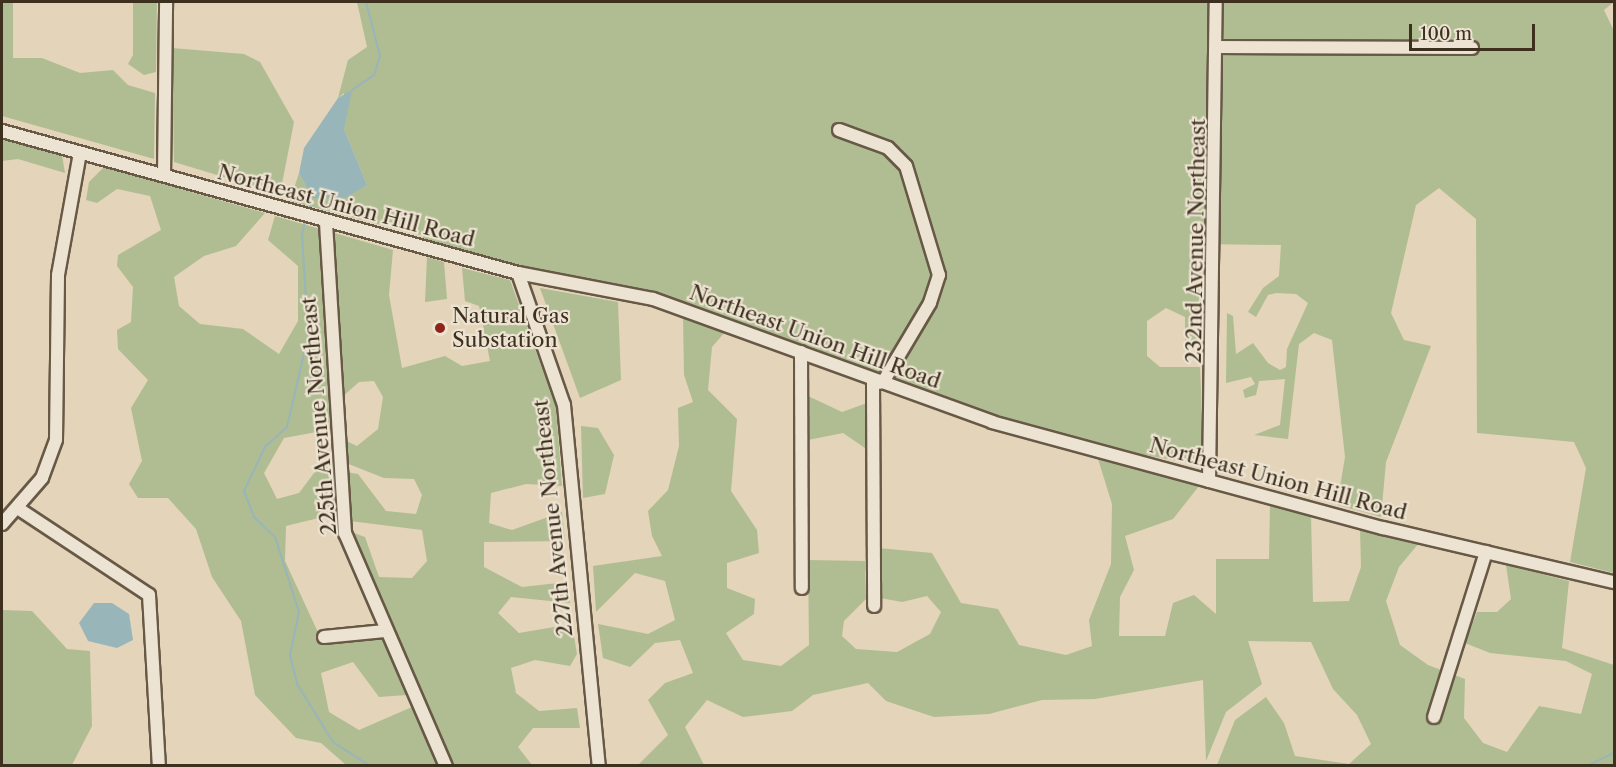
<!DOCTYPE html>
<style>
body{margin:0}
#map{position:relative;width:1616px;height:767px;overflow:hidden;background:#e3d4ba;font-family:"Libre Caslon Text",serif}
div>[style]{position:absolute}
.green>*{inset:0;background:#b0bd92}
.water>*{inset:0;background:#98b6b9}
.stream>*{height:2px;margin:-1px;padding:0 1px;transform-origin:1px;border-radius:1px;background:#98b6b9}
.roads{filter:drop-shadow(2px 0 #675946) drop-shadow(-2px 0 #675946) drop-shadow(0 2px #675946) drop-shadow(0 -2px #675946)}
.minor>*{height:12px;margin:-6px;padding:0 6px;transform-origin:6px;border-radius:6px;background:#ede3d2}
.dots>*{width:16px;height:16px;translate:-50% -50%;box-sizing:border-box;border:3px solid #ede3d2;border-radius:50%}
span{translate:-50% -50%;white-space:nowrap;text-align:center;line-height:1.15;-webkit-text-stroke:4.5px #ede3d2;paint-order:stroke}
.street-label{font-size:21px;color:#3e301f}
.poi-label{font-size:21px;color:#3e301f}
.left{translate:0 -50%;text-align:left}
.frame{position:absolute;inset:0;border:3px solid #3e301f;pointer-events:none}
.scale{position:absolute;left:1409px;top:24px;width:126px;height:27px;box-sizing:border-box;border:3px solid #3e301f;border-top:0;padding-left:8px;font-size:18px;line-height:21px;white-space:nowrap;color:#3e301f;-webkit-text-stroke:4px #ede3d2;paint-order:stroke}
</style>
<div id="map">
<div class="green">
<i style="clip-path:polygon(2px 2px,13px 2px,13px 58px,42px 58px,80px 73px,113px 70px,128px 85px,155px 93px,154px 159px,2px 116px)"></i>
<i style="clip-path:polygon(133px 2px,157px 2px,156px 72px,144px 75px,128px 64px,133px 55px)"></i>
<i style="clip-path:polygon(357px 2px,1614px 2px,1604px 10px,1614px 31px,1614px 573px,1570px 562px,1586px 468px,1574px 442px,1477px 433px,1476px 219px,1439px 188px,1416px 205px,1391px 313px,1404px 340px,1431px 346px,1386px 462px,1381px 517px,1337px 505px,1345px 457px,1332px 340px,1314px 333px,1299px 344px,1288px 439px,1254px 435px,1280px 425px,1285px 379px,1259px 381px,1256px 395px,1245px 398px,1243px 390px,1255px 384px,1251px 377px,1226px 383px,1227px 313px,1233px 316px,1236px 354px,1253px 343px,1268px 363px,1280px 370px,1286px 367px,1287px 349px,1308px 303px,1296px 294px,1276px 293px,1268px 295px,1256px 317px,1248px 312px,1263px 288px,1279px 276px,1281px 245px,1200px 244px,1202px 345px,1185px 343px,1185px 317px,1166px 308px,1147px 321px,1147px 356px,1160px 367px,1200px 367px,1204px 460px,1195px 464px,1056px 439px,708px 316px,423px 248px,423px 236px,290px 201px,299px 173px,312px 198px,367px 185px,344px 129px,344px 93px,338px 98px,348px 60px,367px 47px)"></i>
<i style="clip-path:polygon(172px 48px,244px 54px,260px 62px,294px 122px,280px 194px,174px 162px)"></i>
<i style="clip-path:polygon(2px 138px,62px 155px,65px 173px,18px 159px,2px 161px)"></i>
<i style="clip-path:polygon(104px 167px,265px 213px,236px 246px,204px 256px,174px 277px,179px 306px,200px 324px,243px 329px,279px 354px,298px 321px,298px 266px,268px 240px,275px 216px,320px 229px,333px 429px,284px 438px,264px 473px,277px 499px,299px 493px,320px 465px,333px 464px,335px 514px,286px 526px,285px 561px,322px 641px,382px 637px,407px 695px,379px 697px,353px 662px,321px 673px,329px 712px,359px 730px,412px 707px,439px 765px,346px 765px,321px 743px,296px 738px,255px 695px,241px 621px,212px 577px,196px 529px,168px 498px,138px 498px,129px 484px,142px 461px,131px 408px,148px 380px,118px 349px,117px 330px,131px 322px,133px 287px,117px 266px,118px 255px,161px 230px,150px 196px,117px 189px,97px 203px,86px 200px,89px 182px)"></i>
<i style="clip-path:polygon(331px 232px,393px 250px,389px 295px,402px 368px,445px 356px,462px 366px,490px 361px,479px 306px,465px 301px,462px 268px,510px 280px,556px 407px,562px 486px,526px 484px,491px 493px,489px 523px,512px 530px,562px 512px,565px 541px,484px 542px,484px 567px,522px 587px,567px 582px,570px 603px,511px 597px,498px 613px,519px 633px,572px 624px,577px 654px,570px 666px,535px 660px,511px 668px,516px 693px,539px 711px,577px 708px,580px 728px,533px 728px,518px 747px,532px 765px,452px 765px,351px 532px,365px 537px,379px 577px,412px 578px,427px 561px,422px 530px,350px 521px,346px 472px,358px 474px,386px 511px,416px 514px,422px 495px,414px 479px,384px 478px,346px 463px,344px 440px,357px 446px,378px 429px,383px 397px,374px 381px,359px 382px,341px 398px)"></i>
<i style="clip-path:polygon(427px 257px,444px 262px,447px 299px,425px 302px)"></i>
<i style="clip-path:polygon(540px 288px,618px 302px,621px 380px,580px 398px)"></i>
<i style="clip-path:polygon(683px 317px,725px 332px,712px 347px,708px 390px,737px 419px,731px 491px,757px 530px,759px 553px,727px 563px,727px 588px,755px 599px,754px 614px,726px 633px,743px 660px,781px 666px,809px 645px,808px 560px,865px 561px,866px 599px,844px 621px,842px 636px,856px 649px,897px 652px,930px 634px,941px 612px,927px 596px,902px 602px,880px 598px,878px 548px,932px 553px,961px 603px,998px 609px,1019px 645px,1066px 655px,1092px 646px,1089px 620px,1111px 564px,1112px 504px,1098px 459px,1199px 486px,1173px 519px,1125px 536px,1134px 570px,1120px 597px,1119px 636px,1165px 636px,1173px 603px,1194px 595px,1216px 614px,1216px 559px,1269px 559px,1270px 504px,1311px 515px,1313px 602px,1349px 601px,1361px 567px,1360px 528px,1419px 543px,1399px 567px,1386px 601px,1400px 645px,1428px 665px,1465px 679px,1464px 718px,1483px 743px,1507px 752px,1539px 706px,1581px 714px,1592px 674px,1566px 661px,1490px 653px,1465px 643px,1477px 612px,1497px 612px,1511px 599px,1506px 565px,1569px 581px,1562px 648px,1614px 665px,1614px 765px,1217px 765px,1235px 720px,1266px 697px,1284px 723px,1295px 756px,1349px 764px,1371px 744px,1357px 715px,1333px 689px,1311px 642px,1248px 641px,1262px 684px,1226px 712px,1206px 761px,1203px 680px,1095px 699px,1042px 700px,989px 714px,934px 717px,886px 701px,868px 683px,813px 695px,792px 711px,743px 717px,707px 700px,685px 727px,704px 765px,638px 765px,668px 735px,648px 700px,665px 683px,693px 673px,680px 640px,655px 643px,630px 667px,603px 658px,598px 624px,648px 634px,675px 620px,665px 581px,635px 573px,596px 612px,593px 566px,662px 556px,652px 536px,648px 511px,668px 490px,679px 446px,678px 408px,693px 402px,684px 375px)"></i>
<i style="clip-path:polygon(808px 396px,842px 412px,867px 403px,865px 448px,843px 433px,808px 440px)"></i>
<i style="clip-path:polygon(581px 426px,598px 428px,614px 455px,605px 494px,583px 498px)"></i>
<i style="clip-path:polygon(2px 610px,32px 611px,67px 649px,90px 651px,92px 726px,72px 765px,2px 765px)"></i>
</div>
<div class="water">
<i style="clip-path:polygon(352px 90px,344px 129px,367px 185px,345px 198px,312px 198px,299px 173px,304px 148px,338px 98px)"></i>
<i style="clip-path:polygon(94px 603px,112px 603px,129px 614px,133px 640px,117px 648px,88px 641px,79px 623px)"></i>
</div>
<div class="stream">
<i style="left:352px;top:90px;width:27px;rotate:-34deg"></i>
<i style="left:374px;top:75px;width:20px;rotate:-72deg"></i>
<i style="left:380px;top:56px;width:56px;rotate:-104.5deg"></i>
<i style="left:309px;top:210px;width:12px;rotate:-76deg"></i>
<i style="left:306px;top:218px;width:16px;rotate:104deg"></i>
<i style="left:302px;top:234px;width:102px;rotate:86.6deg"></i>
<i style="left:308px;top:336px;width:93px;rotate:103deg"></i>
<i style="left:287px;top:427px;width:30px;rotate:138deg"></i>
<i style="left:265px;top:447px;width:49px;rotate:115.5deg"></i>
<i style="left:244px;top:491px;width:28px;rotate:69deg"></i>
<i style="left:254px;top:517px;width:29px;rotate:44deg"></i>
<i style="left:275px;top:537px;width:79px;rotate:72.3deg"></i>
<i style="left:299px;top:612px;width:44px;rotate:101.8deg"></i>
<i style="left:290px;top:655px;width:30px;rotate:76deg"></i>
<i style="left:297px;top:684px;width:68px;rotate:58.2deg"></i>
<i style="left:333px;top:742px;width:44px;rotate:33deg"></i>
<i style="left:1587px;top:766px;width:30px;rotate:-26deg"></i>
</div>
<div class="roads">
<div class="minor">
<i style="left:1218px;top:47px;width:254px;rotate:0.2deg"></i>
<i style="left:839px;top:130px;width:52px;rotate:20.2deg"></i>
<i style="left:888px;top:148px;width:25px;rotate:45deg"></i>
<i style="left:906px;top:166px;width:114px;rotate:73.2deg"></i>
<i style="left:939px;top:275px;width:29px;rotate:108deg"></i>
<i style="left:930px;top:303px;width:92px;rotate:120.7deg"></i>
<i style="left:883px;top:382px;width:10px;rotate:169deg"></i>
<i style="left:873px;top:384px;width:222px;rotate:89.7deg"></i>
<i style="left:2px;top:131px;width:535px;rotate:15.39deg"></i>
<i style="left:518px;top:273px;width:137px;rotate:10.9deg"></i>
<i style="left:653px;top:299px;width:361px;rotate:19.9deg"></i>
<i style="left:992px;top:422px;width:405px;rotate:15.2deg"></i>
<i style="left:1383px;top:528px;width:237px;rotate:13.2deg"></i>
<i style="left:164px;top:175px;width:173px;rotate:-89.3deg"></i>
<i style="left:326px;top:223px;width:311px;rotate:86.5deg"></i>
<i style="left:345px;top:533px;width:254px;rotate:66.6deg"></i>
<i style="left:518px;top:273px;width:140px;rotate:70.8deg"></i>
<i style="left:564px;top:405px;width:363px;rotate:84.5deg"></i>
<i style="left:801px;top:352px;width:236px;rotate:89.8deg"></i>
<i style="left:1209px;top:481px;width:479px;rotate:-89.2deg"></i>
<i style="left:19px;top:509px;width:156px;rotate:33.5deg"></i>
<i style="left:149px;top:595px;width:171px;rotate:86.7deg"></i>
<i style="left:2px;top:524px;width:61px;rotate:-49deg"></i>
<i style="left:42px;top:478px;width:40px;rotate:-69.8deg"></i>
<i style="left:56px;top:440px;width:165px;rotate:-89.3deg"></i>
<i style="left:58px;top:275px;width:124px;rotate:-79.8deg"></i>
<i style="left:324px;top:637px;width:61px;rotate:-5.6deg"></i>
<i style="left:1434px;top:717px;width:173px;rotate:-72.5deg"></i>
</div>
</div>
<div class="dots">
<i style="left:440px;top:328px;background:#8f2418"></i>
</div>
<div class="street-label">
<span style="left:346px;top:206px;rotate:15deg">Northeast Union Hill Road</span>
<span style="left:1196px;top:241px;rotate:-89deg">232nd Avenue Northeast</span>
<span style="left:815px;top:337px;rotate:20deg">Northeast Union Hill Road</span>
<span style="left:319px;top:416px;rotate:-95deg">225th Avenue Northeast</span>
<span style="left:1278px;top:479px;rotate:15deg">Northeast Union Hill Road</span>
<span style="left:553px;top:518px;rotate:-96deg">227th Avenue Northeast</span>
</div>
<div class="poi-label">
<span class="left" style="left:452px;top:328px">Natural Gas<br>Substation</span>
</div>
<div class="frame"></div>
<div class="scale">100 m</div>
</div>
